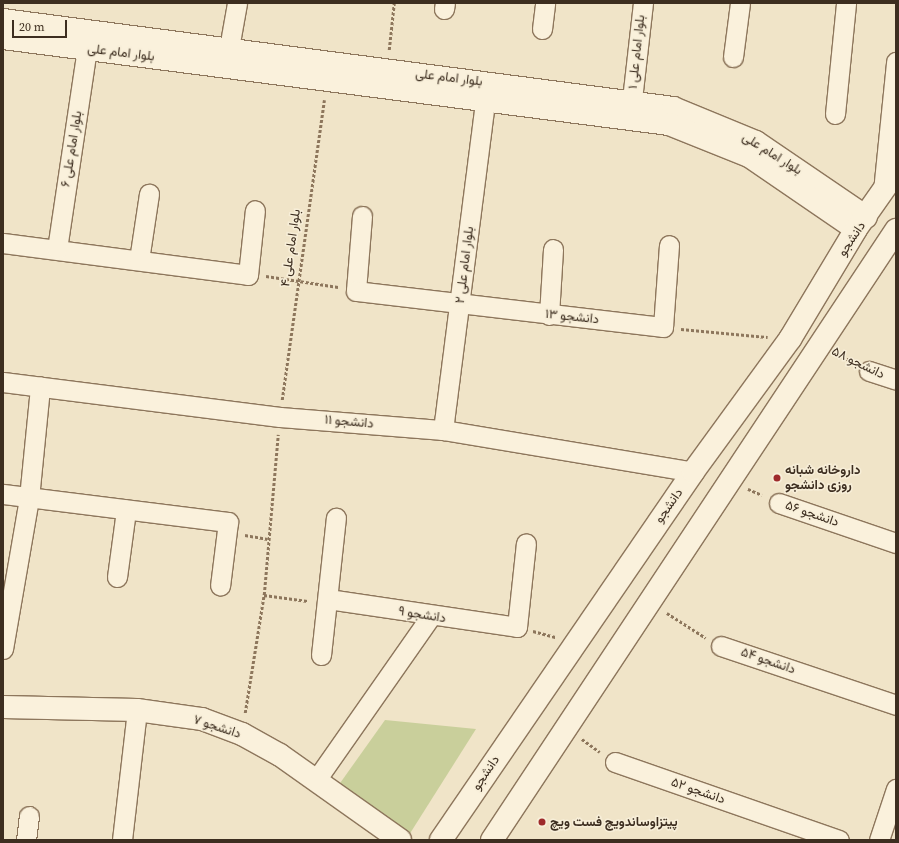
<!DOCTYPE html>
<meta charset="utf-8">
<style>
body{margin:0}
#map{position:relative;width:899px;height:843px;overflow:hidden;background:#f0e4c8;font-family:"Source Serif 4",Vazirmatn,serif}
div>[style]{position:absolute}
.green>*{inset:0;background:#c9cf9b}
.path>*{height:2.5px;margin-top:-1.25px;transform-origin:0;background:repeating-linear-gradient(90deg,#8d765c 0 3px,transparent 0 5px)}
.roads{filter:drop-shadow(1px 0 #8d765c) drop-shadow(-1px 0 #8d765c) drop-shadow(0 1px #8d765c) drop-shadow(0 -1px #8d765c)}
.minor>*{height:19px;margin:-9.5px;padding:0 9.5px;transform-origin:9.5px;border-radius:9.5px;background:#faf1dc}
.tertiary>*{height:22px;margin:-11px;padding:0 11px;transform-origin:11px;border-radius:11px;background:#faf1dc}
.secondary>*{height:22px;margin:-11px;padding:0 11px;transform-origin:11px;border-radius:11px;background:#faf1dc}
.dots>*{width:11px;height:11px;translate:-50% -50%;box-sizing:border-box;border:2px solid #f7eed8;border-radius:50%}
span{translate:-50% -50%;white-space:nowrap;text-align:center;line-height:1.15;-webkit-text-stroke:3px #f7eed8;paint-order:stroke}
.street-label{font-size:13px;color:#3d2e20}
.poi-label{font-size:13px;color:#3d2e20;font-weight:700}
.left{translate:0 -50%;text-align:left}
.frame{position:absolute;inset:0;border:4px solid #3d2e20;pointer-events:none}
.scale{position:absolute;left:12px;top:20px;width:55px;height:18px;box-sizing:border-box;border:2px solid #3d2e20;border-top:0;padding-left:5px;font-size:12px;line-height:14px;white-space:nowrap;color:#3d2e20;-webkit-text-stroke:3px #f7eed8;paint-order:stroke}
</style>
<div id="map">
<div class="green">
<i style="clip-path:polygon(385px 720px,476px 729px,409px 835px,338px 786px)"></i>
</div>
<div class="path">
<i style="left:389px;top:50px;width:47px;rotate:-83.9deg"></i>
<i style="left:266px;top:276px;width:73px;rotate:8.7deg"></i>
<i style="left:681px;top:329px;width:87px;rotate:5.3deg"></i>
<i style="left:838px;top:354px;width:17px;rotate:28deg"></i>
<i style="left:282px;top:400px;width:303px;rotate:-82deg"></i>
<i style="left:748px;top:489px;width:15px;rotate:23deg"></i>
<i style="left:245px;top:535px;width:23px;rotate:10deg"></i>
<i style="left:264px;top:595px;width:44px;rotate:7.8deg"></i>
<i style="left:667px;top:613px;width:46px;rotate:32.7deg"></i>
<i style="left:533px;top:631px;width:24px;rotate:15deg"></i>
<i style="left:245px;top:713px;width:120px;rotate:-80.9deg"></i>
<i style="left:264px;top:595px;width:161px;rotate:-85deg"></i>
<i style="left:582px;top:739px;width:22px;rotate:36deg"></i>
</div>
<div class="roads">
<div class="minor">
<i style="left:444px;top:9px;width:6px;rotate:-81deg"></i>
<i style="left:542px;top:29px;width:26px;rotate:-83deg"></i>
<i style="left:733px;top:57px;width:54px;rotate:-82.6deg"></i>
<i style="left:226px;top:65px;width:63px;rotate:-79.9deg"></i>
<i style="left:835px;top:114px;width:112px;rotate:-84.3deg"></i>
<i style="left:630px;top:117px;width:115px;rotate:-83.5deg"></i>
<i style="left:883px;top:191px;width:130px;rotate:-84.2deg"></i>
<i style="left:362px;top:216px;width:75px;rotate:94.6deg"></i>
<i style="left:356px;top:291px;width:309px;rotate:6.7deg"></i>
<i style="left:663px;top:327px;width:82px;rotate:-85.8deg"></i>
<i style="left:3px;top:243px;width:247px;rotate:7.4deg"></i>
<i style="left:248px;top:275px;width:65px;rotate:-83.9deg"></i>
<i style="left:57px;top:249px;width:216px;rotate:-81.5deg"></i>
<i style="left:139px;top:260px;width:67px;rotate:-81.4deg"></i>
<i style="left:549px;top:315px;width:66px;rotate:-86.5deg"></i>
<i style="left:869px;top:371px;width:28px;rotate:18deg"></i>
<i style="left:3px;top:382px;width:279px;rotate:7.2deg"></i>
<i style="left:280px;top:417px;width:164px;rotate:4.6deg"></i>
<i style="left:443px;top:430px;width:254px;rotate:9.5deg"></i>
<i style="left:443px;top:430px;width:347px;rotate:-82.7deg"></i>
<i style="left:3px;top:494px;width:227px;rotate:7.1deg"></i>
<i style="left:228px;top:522px;width:64px;rotate:97.1deg"></i>
<i style="left:779px;top:503px;width:124px;rotate:18.9deg"></i>
<i style="left:117px;top:577px;width:68px;rotate:-82.3deg"></i>
<i style="left:328px;top:599px;width:191px;rotate:8.4deg"></i>
<i style="left:517px;top:627px;width:84px;rotate:-83.9deg"></i>
<i style="left:721px;top:646px;width:185px;rotate:18.6deg"></i>
<i style="left:3px;top:649px;width:153px;rotate:-80.2deg"></i>
<i style="left:29px;top:498px;width:112px;rotate:-84.3deg"></i>
<i style="left:321px;top:655px;width:138px;rotate:-83.8deg"></i>
<i style="left:615px;top:762px;width:237px;rotate:19.2deg"></i>
<i style="left:316px;top:780px;width:199px;rotate:-55deg"></i>
<i style="left:26px;top:840px;width:24px;rotate:-83deg"></i>
<i style="left:122px;top:840px;width:131px;rotate:-83.4deg"></i>
<i style="left:879px;top:840px;width:54px;rotate:-71.6deg"></i>
</div>
<div class="tertiary">
<i style="left:3px;top:20px;width:676px;rotate:7.48deg"></i>
<i style="left:673px;top:108px;width:90px;rotate:22.3deg"></i>
<i style="left:756px;top:142px;width:133px;rotate:34.3deg"></i>
<i style="left:3px;top:38px;width:672px;rotate:7.36deg"></i>
<i style="left:669px;top:124px;width:86px;rotate:21.8deg"></i>
<i style="left:749px;top:156px;width:127px;rotate:34.4deg"></i>
<i style="left:3px;top:707px;width:134px;rotate:1.3deg"></i>
<i style="left:137px;top:710px;width:66px;rotate:7.9deg"></i>
<i style="left:202px;top:719px;width:43px;rotate:20.6deg"></i>
<i style="left:242px;top:734px;width:43px;rotate:28.9deg"></i>
<i style="left:280px;top:755px;width:147px;rotate:35.3deg"></i>
</div>
<div class="secondary">
<i style="left:441px;top:840px;width:446px;rotate:-55.6deg"></i>
<i style="left:693px;top:472px;width:165px;rotate:-53.9deg"></i>
<i style="left:790px;top:339px;width:128px;rotate:-59deg"></i>
<i style="left:856px;top:229px;width:70px;rotate:-54.9deg"></i>
<i style="left:492px;top:840px;width:732px;rotate:-56.48deg"></i>
</div>
</div>
<div class="dots">
<i style="left:777px;top:478px;background:#9e2a2b"></i>
<i style="left:542px;top:822px;background:#9e2a2b"></i>
</div>
<div class="street-label">
<span style="left:637px;top:52px;rotate:-84deg">بلوار امام علی ۱</span>
<span style="left:121px;top:53px;rotate:7deg">بلوار امام علی</span>
<span style="left:449px;top:78px;rotate:7deg">بلوار امام علی</span>
<span style="left:72px;top:149px;rotate:-81deg">بلوار امام علی ۶</span>
<span style="left:772px;top:154px;rotate:32deg">بلوار امام علی</span>
<span style="left:852px;top:239px;rotate:-56deg">دانشجو</span>
<span style="left:291px;top:248px;rotate:-82deg">بلوار امام علی ۴</span>
<span style="left:465px;top:265px;rotate:-83deg">بلوار امام علی ۲</span>
<span style="left:572px;top:317px;rotate:6deg">دانشجو ۱۳</span>
<span style="left:858px;top:363px;rotate:26deg">دانشجو ۵۸</span>
<span style="left:349px;top:422px;rotate:5deg">دانشجو ۱۱</span>
<span style="left:669px;top:506px;rotate:-55deg">دانشجو</span>
<span style="left:812px;top:514px;rotate:19deg">دانشجو ۵۶</span>
<span style="left:422px;top:615px;rotate:9deg">دانشجو ۹</span>
<span style="left:768px;top:661px;rotate:19deg">دانشجو ۵۴</span>
<span style="left:217px;top:727px;rotate:18deg">دانشجو ۷</span>
<span style="left:486px;top:773px;rotate:-56deg">دانشجو</span>
<span style="left:698px;top:791px;rotate:19deg">دانشجو ۵۲</span>
</div>
<div class="poi-label">
<span class="left" style="left:785px;top:478px">داروخانه شبانه<br>روزی دانشجو</span>
<span class="left" style="left:550px;top:822px">پیتزاوساندویچ فست ویچ</span>
</div>
<div class="frame"></div>
<div class="scale">20 m</div>
</div>
